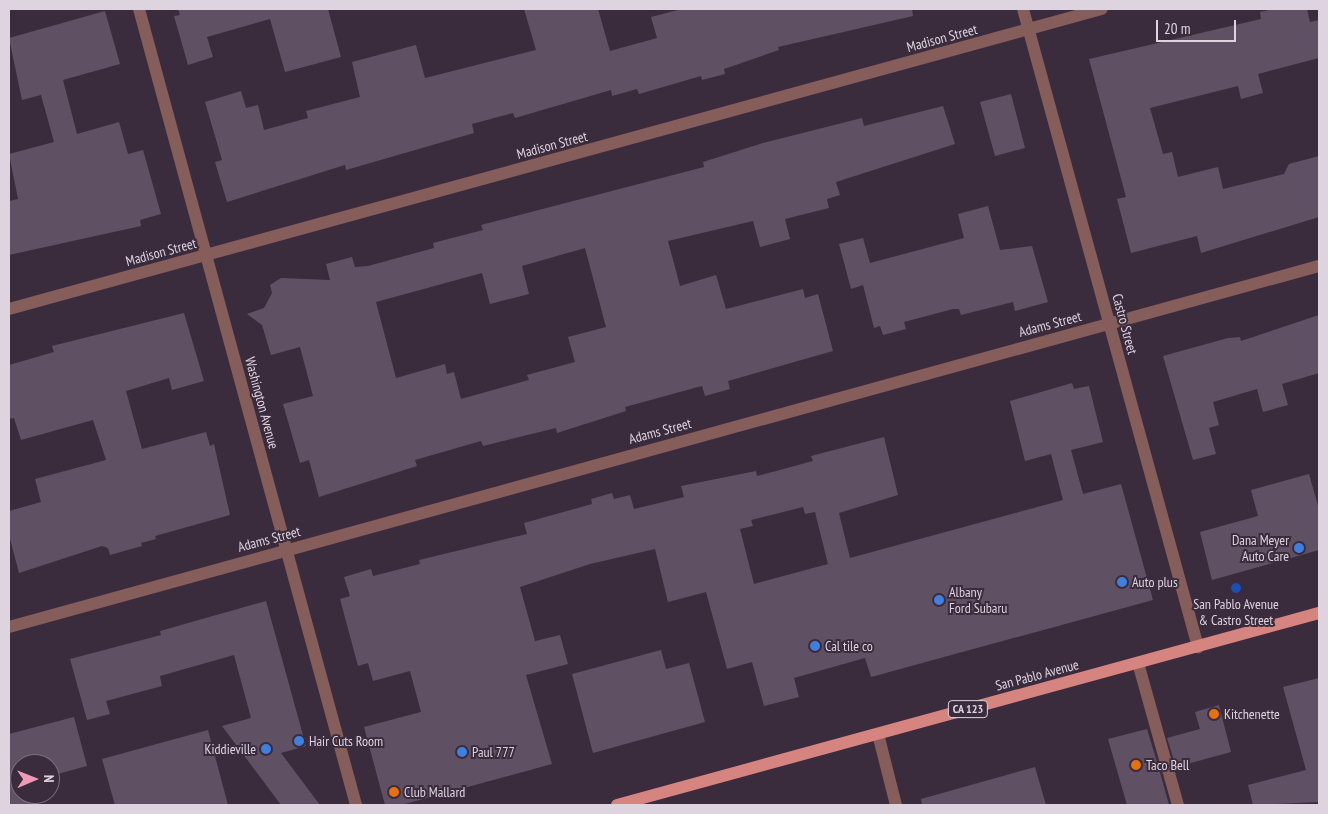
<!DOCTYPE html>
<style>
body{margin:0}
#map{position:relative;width:1328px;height:814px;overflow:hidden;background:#3b2c3d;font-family:"PT Sans Narrow",sans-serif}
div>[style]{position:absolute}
.building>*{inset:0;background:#605063}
.minor>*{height:12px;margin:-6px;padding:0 6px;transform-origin:6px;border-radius:6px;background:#855d5a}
.major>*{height:12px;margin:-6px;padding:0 6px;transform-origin:6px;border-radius:6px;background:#d5847f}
.dots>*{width:14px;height:14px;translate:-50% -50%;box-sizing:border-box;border:2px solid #3b2c3d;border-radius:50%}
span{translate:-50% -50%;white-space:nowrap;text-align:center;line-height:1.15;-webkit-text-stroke:4px #3b2c3d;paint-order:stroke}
.shield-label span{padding:1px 4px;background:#3b2c3d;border:1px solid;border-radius:4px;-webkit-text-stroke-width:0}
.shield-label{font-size:12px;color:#ddd4df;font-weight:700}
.street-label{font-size:14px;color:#ddd4df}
.poi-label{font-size:14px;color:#ddd4df}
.right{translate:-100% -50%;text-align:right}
.left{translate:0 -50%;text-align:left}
.frame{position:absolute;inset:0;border:10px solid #ddd4df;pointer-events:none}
.north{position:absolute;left:10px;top:754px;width:50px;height:50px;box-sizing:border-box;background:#3b2c3d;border:1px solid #7c6f7e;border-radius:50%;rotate:89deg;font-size:14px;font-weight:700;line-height:20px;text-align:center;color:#ddd4df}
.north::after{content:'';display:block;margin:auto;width:18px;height:22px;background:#f09ab7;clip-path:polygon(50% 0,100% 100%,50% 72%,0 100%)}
.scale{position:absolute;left:1156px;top:20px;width:80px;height:22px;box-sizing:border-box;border:2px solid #ddd4df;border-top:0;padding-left:6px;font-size:15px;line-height:18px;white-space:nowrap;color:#ddd4df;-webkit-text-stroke:4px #3b2c3d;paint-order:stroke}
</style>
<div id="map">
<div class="building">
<i style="clip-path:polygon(178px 9px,328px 9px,341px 57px,285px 72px,270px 19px,207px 37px,213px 57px,188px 65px,174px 16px,180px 15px)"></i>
<i style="clip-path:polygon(524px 9px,598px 9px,610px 51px,657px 38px,651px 17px,682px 9px,912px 9px,913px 16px,778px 47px,779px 50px,724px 69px,725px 74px,702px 80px,701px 76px,639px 94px,637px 89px,612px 96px,611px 90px,515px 118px,513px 113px,472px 124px,474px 133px,346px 170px,345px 165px,227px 202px,215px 162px,222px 160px,205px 102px,241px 91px,246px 108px,258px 105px,264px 130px,308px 118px,306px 111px,360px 97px,352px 62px,416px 45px,425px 78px,536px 50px)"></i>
<i style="clip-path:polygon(1274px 9px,1307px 9px,1310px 22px,1319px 20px,1319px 58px,1258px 74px,1263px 93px,1241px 99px,1238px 86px,1150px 108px,1163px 154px,1172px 152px,1178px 177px,1218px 167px,1223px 189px,1284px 174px,1289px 164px,1319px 156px,1319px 217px,1201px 253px,1197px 236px,1131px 253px,1117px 199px,1126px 197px,1089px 59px,1261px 19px,1260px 12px)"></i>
<i style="clip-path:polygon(105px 11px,120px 64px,63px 80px,77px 134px,119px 122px,128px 154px,143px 150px,161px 214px,140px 220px,141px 226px,9px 255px,9px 201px,18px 199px,9px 154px,54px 142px,41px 95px,22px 100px,9px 38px)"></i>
<i style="clip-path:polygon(1011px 94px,1025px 148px,995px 156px,980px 102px)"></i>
<i style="clip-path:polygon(evenodd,943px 106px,955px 144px,836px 182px,840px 195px,827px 199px,829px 208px,785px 219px,790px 239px,760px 247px,753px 221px,668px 241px,680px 286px,716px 275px,726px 309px,803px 289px,805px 298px,818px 294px,833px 351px,728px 381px,730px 389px,705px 396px,702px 386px,698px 387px,625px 407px,626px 411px,557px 433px,556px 428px,483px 446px,481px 441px,415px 460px,417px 466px,319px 497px,309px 460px,300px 463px,283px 404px,313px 396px,300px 347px,271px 355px,262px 325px,247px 314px,264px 308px,272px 293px,270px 285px,281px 278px,330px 280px,326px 264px,352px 257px,355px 267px,368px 266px,434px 248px,433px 243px,483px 230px,481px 225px,704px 167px,703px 162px,763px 143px,862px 118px,864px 126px,943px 106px,585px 248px,606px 327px,568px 337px,575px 362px,527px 375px,529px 380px,461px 399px,454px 372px,447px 374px,445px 364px,396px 378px,376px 302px,482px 273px,490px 304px,529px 294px,522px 266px,585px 248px)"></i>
<i style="clip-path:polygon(988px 206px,1000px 250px,1032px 246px,1048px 302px,1015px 311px,1013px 302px,961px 315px,959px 309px,953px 309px,904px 322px,906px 329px,883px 335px,880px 326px,874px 328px,863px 285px,851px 289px,839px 244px,863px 238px,870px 263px,964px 238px,958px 214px)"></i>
<i style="clip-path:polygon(184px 313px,204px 381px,172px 390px,169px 378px,126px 391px,142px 449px,206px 432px,210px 446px,214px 444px,230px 515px,155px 536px,156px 539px,141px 543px,142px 546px,110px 555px,108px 548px,102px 546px,19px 573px,9px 535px,9px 511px,41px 502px,35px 479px,106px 460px,93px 420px,21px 440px,14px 418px,9px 419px,9px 365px,54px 352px,52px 346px)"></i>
<i style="clip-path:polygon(1319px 315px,1319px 373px,1282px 384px,1288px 405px,1263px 412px,1257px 389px,1213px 402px,1219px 425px,1209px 428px,1216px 454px,1193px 460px,1163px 356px,1228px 338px,1240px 337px,1241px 341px)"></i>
<i style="clip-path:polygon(evenodd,1072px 383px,1074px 389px,1089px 386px,1103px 442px,1071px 450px,1083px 494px,1121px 484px,1153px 600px,871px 677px,865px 658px,794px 678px,799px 697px,764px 706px,752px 662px,727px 669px,706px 592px,668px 602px,655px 549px,590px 564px,520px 587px,535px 641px,560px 635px,568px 664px,526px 675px,552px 764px,401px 805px,385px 805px,364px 727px,421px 712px,410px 671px,373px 681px,368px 663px,358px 666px,340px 599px,350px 596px,344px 577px,371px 569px,373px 576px,420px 564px,419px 560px,527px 534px,524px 523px,592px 504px,591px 499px,612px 493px,614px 499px,630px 495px,634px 509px,684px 497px,681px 486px,756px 471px,757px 476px,813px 461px,811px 456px,884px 437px,898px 495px,839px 513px,850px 558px,1063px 500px,1051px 454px,1025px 461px,1010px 401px,1072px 383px,803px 507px,805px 514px,815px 512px,828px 564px,754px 584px,740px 529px,753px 526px,751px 520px,803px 507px)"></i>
<i style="clip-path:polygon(1309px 474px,1319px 509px,1319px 550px,1212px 580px,1200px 532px,1258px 516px,1251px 490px)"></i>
<i style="clip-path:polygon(266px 601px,306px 746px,281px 753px,320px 805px,281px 805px,222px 726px,251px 718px,234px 655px,160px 676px,162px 686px,106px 701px,110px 714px,87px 720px,70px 659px,161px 635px,160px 631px)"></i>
<i style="clip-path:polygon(661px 650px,666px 669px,689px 663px,705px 722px,593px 753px,572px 674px)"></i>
<i style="clip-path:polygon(1319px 678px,1319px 802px,1253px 805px,1248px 785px,1306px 770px,1283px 687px)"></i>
<i style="clip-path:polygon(1219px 705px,1231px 752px,1176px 767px,1167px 738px,1200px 729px,1195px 712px)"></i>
<i style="clip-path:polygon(74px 717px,87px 766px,50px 776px,50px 764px,20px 764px,20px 794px,36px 794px,39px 805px,9px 805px,9px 734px)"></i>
<i style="clip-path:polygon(1147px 729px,1160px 772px,1169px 805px,1127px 805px,1108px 739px)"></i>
<i style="clip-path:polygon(208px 730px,228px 805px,115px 805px,102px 759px)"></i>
<i style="clip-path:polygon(1035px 767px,1046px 805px,922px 805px,921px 799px)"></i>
</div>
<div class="minor">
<i style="left:139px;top:9px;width:825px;rotate:74.75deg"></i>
<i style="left:1023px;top:9px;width:662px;rotate:74.66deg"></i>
<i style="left:9px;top:309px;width:1133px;rotate:-15.35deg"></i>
<i style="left:9px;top:627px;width:1359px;rotate:-15.41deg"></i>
<i style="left:1138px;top:663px;width:148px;rotate:74.3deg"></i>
<i style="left:878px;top:734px;width:73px;rotate:75.8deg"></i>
</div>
<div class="major">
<i style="left:617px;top:805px;width:728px;rotate:-15.3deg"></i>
</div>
<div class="dots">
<i style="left:1299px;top:548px;background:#3f7fe0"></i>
<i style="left:1122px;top:582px;background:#3f7fe0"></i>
<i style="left:1236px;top:588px;background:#1a4fb4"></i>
<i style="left:939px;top:600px;background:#3f7fe0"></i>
<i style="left:815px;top:646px;background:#3f7fe0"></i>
<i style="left:1214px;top:714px;background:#e8710a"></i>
<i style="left:299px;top:741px;background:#3f7fe0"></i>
<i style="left:266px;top:749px;background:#3f7fe0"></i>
<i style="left:462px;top:752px;background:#3f7fe0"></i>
<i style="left:1136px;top:765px;background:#e8710a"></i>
<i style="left:394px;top:792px;background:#e8710a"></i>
</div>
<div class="shield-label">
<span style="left:968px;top:709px">CA 123</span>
</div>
<div class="street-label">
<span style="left:942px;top:38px;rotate:-15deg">Madison Street</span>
<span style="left:552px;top:145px;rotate:-15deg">Madison Street</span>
<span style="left:161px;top:252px;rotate:-15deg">Madison Street</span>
<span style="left:1050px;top:324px;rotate:-15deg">Adams Street</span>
<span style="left:1125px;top:324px;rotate:75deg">Castro Street</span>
<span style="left:262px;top:403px;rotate:75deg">Washington Avenue</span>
<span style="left:660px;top:431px;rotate:-15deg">Adams Street</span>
<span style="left:269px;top:539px;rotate:-15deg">Adams Street</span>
<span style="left:1037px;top:675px;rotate:-15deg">San Pablo Avenue</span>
</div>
<div class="poi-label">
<span class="right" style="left:1289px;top:548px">Dana Meyer<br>Auto Care</span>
<span class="left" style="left:1132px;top:582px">Auto plus</span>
<span class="left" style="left:949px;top:600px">Albany<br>Ford Subaru</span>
<span style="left:1236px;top:612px">San Pablo Avenue<br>&amp; Castro Street</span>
<span class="left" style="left:825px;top:646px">Cal tile co</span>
<span class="left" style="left:1224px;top:714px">Kitchenette</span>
<span class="left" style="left:309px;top:741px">Hair Cuts Room</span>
<span class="right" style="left:256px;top:749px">Kiddieville</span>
<span class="left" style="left:472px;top:752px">Paul 777</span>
<span class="left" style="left:1146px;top:765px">Taco Bell</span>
<span class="left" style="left:404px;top:792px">Club Mallard</span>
</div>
<div class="frame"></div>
<div class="north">N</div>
<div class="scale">20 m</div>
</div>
